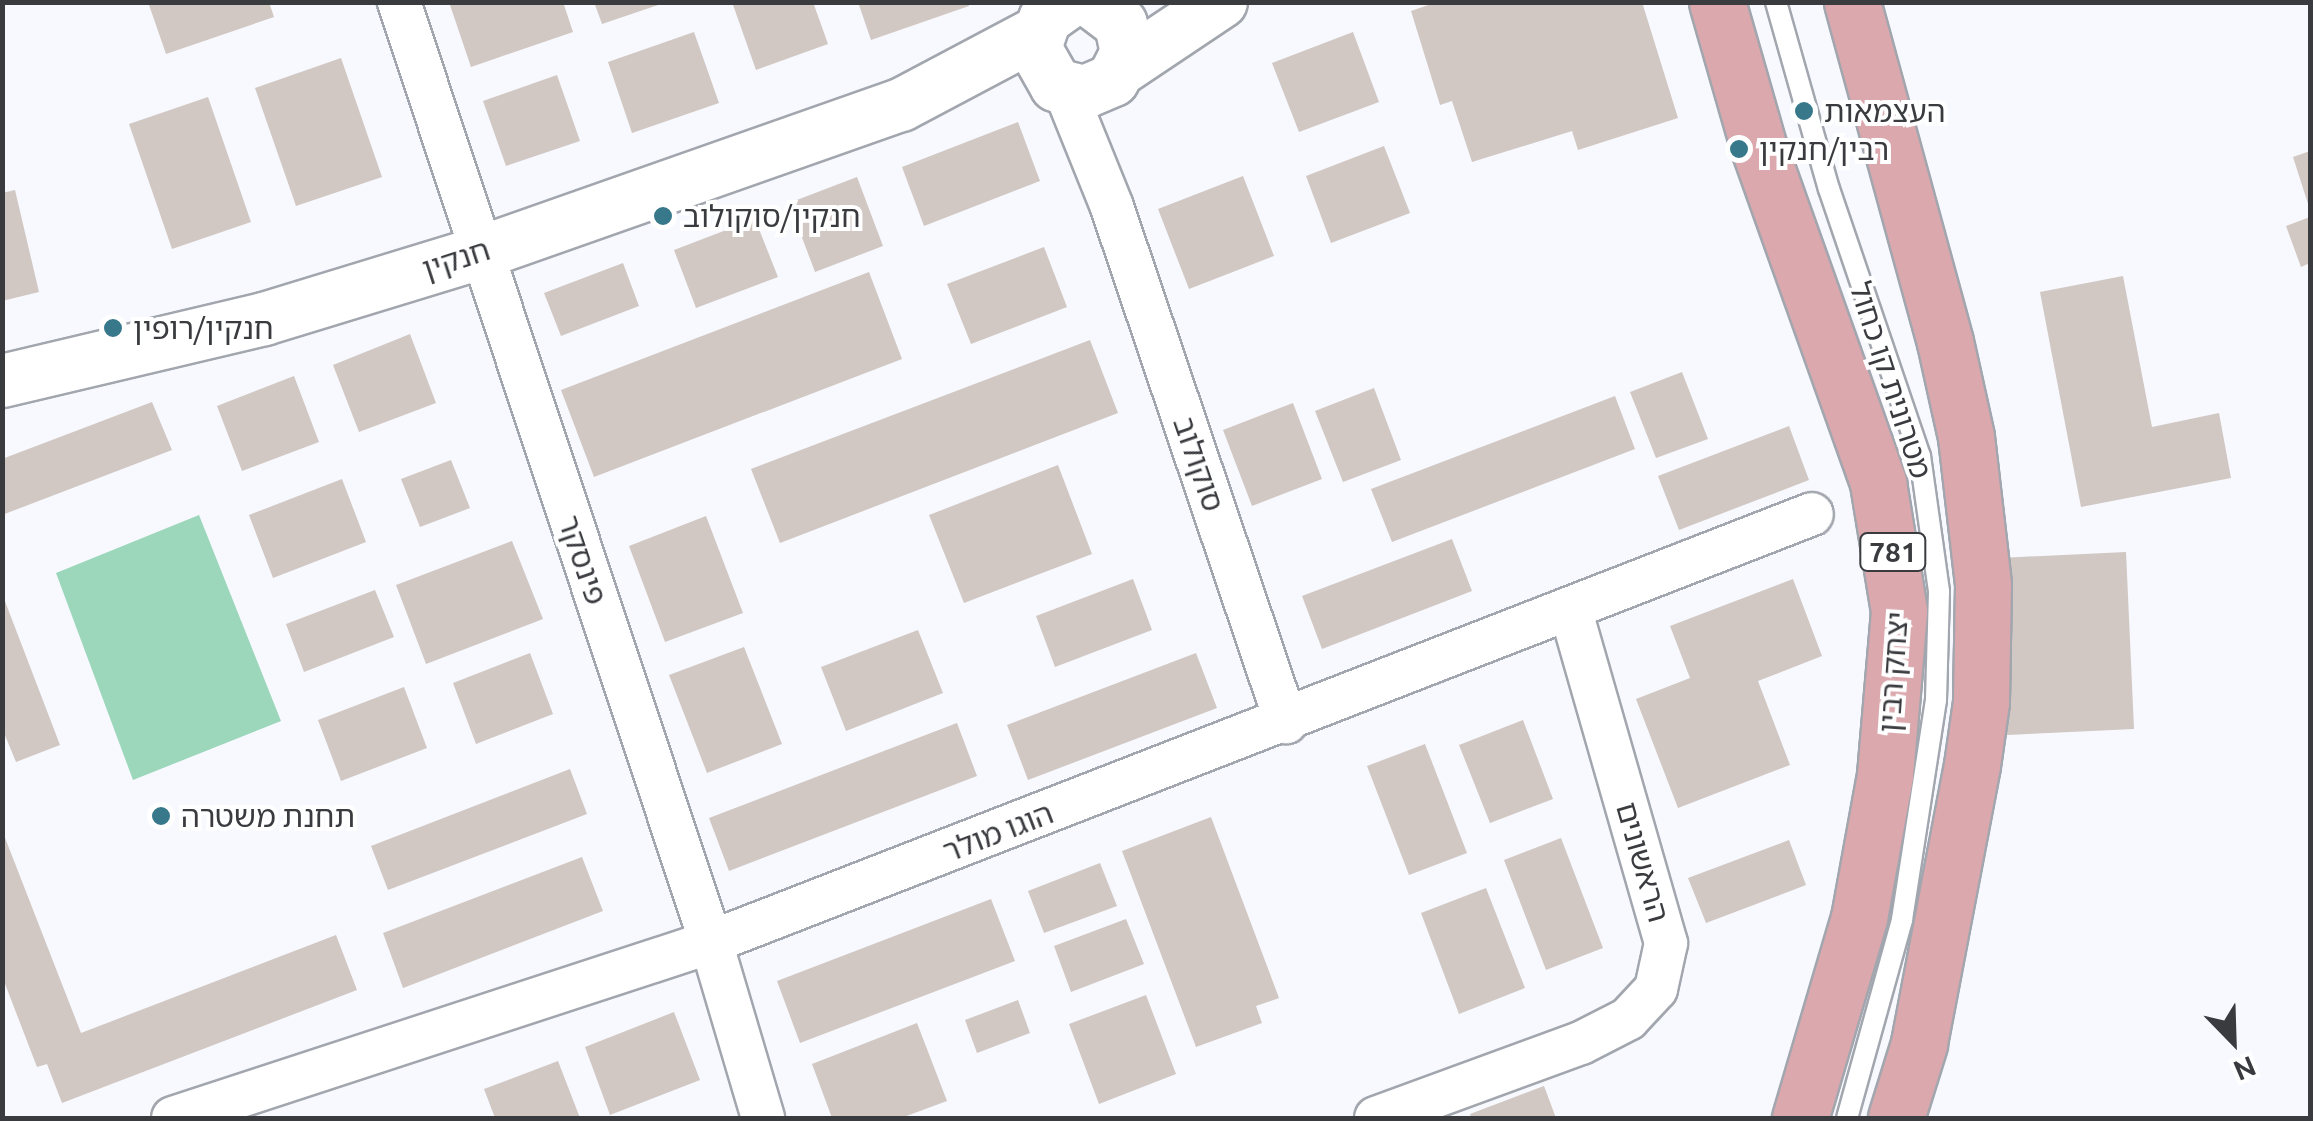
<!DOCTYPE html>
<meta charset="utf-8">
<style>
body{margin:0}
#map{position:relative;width:2313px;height:1121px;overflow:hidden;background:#f7f9fe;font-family:Ubuntu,"Noto Sans Hebrew",sans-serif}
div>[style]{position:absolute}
.green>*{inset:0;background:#9cd7bb}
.building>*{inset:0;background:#d1c7c3}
.roads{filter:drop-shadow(2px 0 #a2a6ae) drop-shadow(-2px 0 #a2a6ae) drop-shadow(0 2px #a2a6ae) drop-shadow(0 -2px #a2a6ae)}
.service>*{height:20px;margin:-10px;padding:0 10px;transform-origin:10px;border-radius:10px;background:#fff}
.minor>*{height:42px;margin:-21px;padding:0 21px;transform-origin:21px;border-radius:21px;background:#fff}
.tertiary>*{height:52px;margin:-26px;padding:0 26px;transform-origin:26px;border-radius:26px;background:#fff}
.primary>*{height:55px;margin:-27.5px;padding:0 27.5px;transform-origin:27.5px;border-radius:27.5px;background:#daa8ad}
.dots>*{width:28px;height:28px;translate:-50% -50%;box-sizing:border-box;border:5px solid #fff;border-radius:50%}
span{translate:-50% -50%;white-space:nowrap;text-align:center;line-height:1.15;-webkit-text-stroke:8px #fff;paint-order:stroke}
.shield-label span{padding:2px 8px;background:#fff;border:2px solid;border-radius:8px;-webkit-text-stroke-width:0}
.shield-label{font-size:28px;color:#3a3b3f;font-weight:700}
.poi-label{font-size:30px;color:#3a3b3f}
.left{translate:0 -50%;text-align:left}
.street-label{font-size:30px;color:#3a3b3f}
.frame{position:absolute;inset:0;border:5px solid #3a3b3f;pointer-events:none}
.north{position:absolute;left:2183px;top:991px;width:100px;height:100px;-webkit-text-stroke:8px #fff;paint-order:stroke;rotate:157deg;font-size:28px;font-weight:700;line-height:40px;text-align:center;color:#3a3b3f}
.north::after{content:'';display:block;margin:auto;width:35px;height:45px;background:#3a3b3f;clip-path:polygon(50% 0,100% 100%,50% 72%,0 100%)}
</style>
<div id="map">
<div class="green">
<i style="clip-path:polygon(199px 515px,281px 721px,133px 780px,56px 573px)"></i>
</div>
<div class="building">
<i style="clip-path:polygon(148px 2px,269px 2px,274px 17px,166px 54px)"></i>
<i style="clip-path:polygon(449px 2px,563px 2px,573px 32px,471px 67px)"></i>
<i style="clip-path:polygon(594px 2px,664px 2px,664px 3px,602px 24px)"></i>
<i style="clip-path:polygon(732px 2px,813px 2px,828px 44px,756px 70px)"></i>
<i style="clip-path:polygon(858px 2px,968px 2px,969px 6px,871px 40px)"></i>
<i style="clip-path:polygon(1437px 2px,1642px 2px,1678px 118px,1578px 150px,1572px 131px,1472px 162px,1452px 101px,1440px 105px,1411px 11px)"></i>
<i style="clip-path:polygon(694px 32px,719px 103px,632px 133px,608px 62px)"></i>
<i style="clip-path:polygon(1353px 32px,1379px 102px,1299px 132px,1272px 63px)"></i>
<i style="clip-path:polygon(341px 58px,382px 177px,296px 206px,255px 88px)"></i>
<i style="clip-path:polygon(557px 75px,580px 141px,506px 166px,483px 101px)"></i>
<i style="clip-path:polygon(208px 97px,251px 222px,172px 249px,129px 124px)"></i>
<i style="clip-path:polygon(1018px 122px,1040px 181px,924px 226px,902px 167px)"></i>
<i style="clip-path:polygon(1384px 146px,1410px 213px,1331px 243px,1306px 176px)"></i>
<i style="clip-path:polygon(2310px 151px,2310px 210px,2293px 157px)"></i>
<i style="clip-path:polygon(1243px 176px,1274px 256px,1189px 289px,1158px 209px)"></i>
<i style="clip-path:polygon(857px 177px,883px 246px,815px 272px,789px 203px)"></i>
<i style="clip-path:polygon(15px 190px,39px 292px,2px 301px,2px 193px)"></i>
<i style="clip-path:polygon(2310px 217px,2310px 263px,2301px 267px,2286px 226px)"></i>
<i style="clip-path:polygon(755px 219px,778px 277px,696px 308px,674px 250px)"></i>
<i style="clip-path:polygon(1044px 247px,1067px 307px,971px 344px,947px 284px)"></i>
<i style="clip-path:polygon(623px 263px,639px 306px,561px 336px,544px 293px)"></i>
<i style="clip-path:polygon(869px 272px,902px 359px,594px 477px,561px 390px)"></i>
<i style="clip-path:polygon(2123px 276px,2152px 427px,2219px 413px,2231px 478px,2081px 507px,2040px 292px)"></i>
<i style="clip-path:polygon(410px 334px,436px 403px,359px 432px,333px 365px)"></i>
<i style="clip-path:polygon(1090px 340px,1118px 413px,780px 543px,751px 469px)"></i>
<i style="clip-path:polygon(1682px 372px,1708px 439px,1656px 458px,1630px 392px)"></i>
<i style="clip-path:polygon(294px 376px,319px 442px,242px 471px,217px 406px)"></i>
<i style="clip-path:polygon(1374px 388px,1401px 460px,1343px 482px,1315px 411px)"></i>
<i style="clip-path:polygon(1615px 396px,1635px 449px,1392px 542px,1371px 489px)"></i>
<i style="clip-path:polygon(152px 402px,172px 450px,2px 515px,2px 459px)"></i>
<i style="clip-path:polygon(1293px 403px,1322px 479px,1252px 506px,1223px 430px)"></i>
<i style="clip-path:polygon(1789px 426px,1809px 480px,1679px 530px,1658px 476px)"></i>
<i style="clip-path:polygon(451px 460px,470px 508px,420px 527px,401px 479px)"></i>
<i style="clip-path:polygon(1058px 465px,1092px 554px,964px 603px,929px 515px)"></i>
<i style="clip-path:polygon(342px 479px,366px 542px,273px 578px,249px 515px)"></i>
<i style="clip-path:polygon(706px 516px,743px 613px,665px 642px,629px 546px)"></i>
<i style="clip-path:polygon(1452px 539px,1472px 591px,1322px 649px,1302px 596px)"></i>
<i style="clip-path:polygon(512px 541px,543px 619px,426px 664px,396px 585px)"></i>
<i style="clip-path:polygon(2126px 552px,2134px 729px,2007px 735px,1999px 558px)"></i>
<i style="clip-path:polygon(1133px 579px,1152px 630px,1055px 667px,1036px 616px)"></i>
<i style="clip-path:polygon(1793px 579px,1822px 656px,1758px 681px,1790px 765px,1678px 808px,1636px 699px,1690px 678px,1670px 626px)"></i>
<i style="clip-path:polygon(375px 590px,394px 637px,304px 672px,286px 624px)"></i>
<i style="clip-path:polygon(3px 596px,60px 745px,16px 762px,2px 728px)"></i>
<i style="clip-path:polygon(918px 630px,943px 693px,846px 731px,821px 667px)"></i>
<i style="clip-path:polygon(744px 647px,782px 744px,707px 773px,669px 675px)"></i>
<i style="clip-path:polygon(530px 653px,553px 714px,476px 744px,453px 683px)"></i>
<i style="clip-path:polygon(1196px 653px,1217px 708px,1028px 780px,1007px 725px)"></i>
<i style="clip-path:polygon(404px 687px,427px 748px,341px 781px,318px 720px)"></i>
<i style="clip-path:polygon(1523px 720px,1553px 799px,1490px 823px,1459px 745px)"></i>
<i style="clip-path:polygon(957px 723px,977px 776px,729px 871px,709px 818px)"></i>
<i style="clip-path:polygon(1425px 744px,1467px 853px,1409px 875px,1367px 766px)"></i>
<i style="clip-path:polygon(570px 769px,587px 814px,388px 890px,371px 846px)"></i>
<i style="clip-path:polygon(1211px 817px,1279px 998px,1256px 1006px,1262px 1023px,1196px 1047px,1122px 851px)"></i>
<i style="clip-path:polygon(2px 830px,81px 1033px,336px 935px,357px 990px,62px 1103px,47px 1064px,37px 1067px,2px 976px)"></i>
<i style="clip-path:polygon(1561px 838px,1603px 948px,1546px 970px,1504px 860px)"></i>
<i style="clip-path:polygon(1789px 840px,1806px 885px,1706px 923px,1688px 878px)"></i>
<i style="clip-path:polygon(582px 857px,603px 911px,403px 988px,383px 933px)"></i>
<i style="clip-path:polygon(1100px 863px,1117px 906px,1044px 933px,1028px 891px)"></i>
<i style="clip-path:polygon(1486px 888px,1525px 988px,1459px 1014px,1421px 913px)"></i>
<i style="clip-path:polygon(991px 899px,1015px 961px,800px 1043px,777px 981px)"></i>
<i style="clip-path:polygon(1126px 919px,1144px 964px,1071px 992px,1054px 946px)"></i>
<i style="clip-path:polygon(1146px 995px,1176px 1074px,1099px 1104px,1069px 1024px)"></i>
<i style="clip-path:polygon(1018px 1000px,1030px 1033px,977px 1053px,965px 1020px)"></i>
<i style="clip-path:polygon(674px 1012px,700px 1080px,610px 1115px,585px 1047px)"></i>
<i style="clip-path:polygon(917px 1023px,947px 1101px,901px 1118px,832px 1118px,812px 1064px)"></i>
<i style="clip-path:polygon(558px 1061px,580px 1118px,495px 1118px,484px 1089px)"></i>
<i style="clip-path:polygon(1544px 1086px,1556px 1118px,1471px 1118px,1470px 1114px)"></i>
</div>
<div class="roads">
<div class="service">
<i style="left:1776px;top:2px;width:194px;rotate:74.2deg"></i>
<i style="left:1829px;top:189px;width:282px;rotate:71.2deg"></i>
<i style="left:1920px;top:456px;width:137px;rotate:82deg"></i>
<i style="left:1939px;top:592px;width:108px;rotate:91.6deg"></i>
<i style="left:1936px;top:700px;width:223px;rotate:98.8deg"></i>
<i style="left:1902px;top:920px;width:205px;rotate:105.5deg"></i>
</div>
<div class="minor">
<i style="left:399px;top:2px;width:990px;rotate:71.64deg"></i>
<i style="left:711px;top:942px;width:184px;rotate:73.5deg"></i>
<i style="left:1064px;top:88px;width:128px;rotate:68deg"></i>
<i style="left:1112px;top:207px;width:544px;rotate:71.33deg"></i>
<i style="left:173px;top:1118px;width:566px;rotate:-18.11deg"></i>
<i style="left:711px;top:942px;width:1181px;rotate:-21.24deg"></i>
<i style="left:1376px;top:1118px;width:218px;rotate:-20.1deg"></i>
<i style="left:1581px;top:1043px;width:53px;rotate:-27.1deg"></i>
<i style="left:1628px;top:1019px;width:41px;rotate:-47deg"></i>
<i style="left:1656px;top:989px;width:47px;rotate:-77.7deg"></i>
<i style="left:1666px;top:943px;width:348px;rotate:-106deg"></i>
</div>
<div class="tertiary">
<i style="left:1069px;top:2px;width:29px;rotate:145deg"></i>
<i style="left:1045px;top:19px;width:31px;rotate:109deg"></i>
<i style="left:1035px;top:48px;width:43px;rotate:60.4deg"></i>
<i style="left:1056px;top:85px;width:30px;rotate:14deg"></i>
<i style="left:1085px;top:92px;width:30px;rotate:-23deg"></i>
<i style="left:1113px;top:80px;width:30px;rotate:-63deg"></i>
<i style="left:1127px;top:53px;width:30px;rotate:-102deg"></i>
<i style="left:1121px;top:24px;width:36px;rotate:-143deg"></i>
<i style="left:1122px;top:68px;width:119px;rotate:-33.7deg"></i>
<i style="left:2px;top:381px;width:269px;rotate:-13.3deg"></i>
<i style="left:264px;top:319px;width:226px;rotate:-17deg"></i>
<i style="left:480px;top:253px;width:446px;rotate:-19.4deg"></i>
<i style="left:901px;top:105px;width:154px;rotate:-27.9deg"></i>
</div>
<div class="primary">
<i style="left:1717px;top:2px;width:152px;rotate:74deg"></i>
<i style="left:1759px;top:148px;width:356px;rotate:70.4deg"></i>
<i style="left:1878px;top:483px;width:130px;rotate:80.7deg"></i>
<i style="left:1899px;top:611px;width:165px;rotate:94.9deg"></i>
<i style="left:1885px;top:775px;width:145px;rotate:100.3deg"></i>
<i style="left:1859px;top:918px;width:209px;rotate:106.4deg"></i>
<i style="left:1852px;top:2px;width:352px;rotate:74.7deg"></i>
<i style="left:1945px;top:342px;width:97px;rotate:77.5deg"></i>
<i style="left:1966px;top:437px;width:149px;rotate:83.4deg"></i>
<i style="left:1983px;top:585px;width:117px;rotate:91deg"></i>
<i style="left:1981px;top:702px;width:64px;rotate:98.1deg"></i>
<i style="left:1972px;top:765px;width:284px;rotate:100.8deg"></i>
<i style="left:1919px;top:1044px;width:77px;rotate:107.3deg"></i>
</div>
</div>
<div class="dots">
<i style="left:1804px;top:111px;background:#37788b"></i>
<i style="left:1739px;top:149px;background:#37788b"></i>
<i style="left:663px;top:216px;background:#37788b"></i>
<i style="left:113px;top:328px;background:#37788b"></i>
<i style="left:161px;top:816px;background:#37788b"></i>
</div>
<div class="shield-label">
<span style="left:1893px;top:552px">781</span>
</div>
<div class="poi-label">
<span class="left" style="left:1824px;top:111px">העצמאות</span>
<span class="left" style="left:1759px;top:149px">רבין/חנקין</span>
<span class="left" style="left:683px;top:216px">חנקין/סוקולוב</span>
<span class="left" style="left:133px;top:328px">חנקין/רופין</span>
<span class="left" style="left:181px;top:816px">תחנת משטרה</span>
</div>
<div class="street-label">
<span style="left:456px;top:259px;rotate:-18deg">חנקין</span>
<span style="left:1891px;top:380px;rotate:72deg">מטרונית קו כחול</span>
<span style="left:1199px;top:464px;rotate:71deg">סוקולוב</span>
<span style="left:583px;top:560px;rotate:71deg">פינסקר</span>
<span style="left:1893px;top:672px;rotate:-86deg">יצחק רבין</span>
<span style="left:998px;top:832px;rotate:-21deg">הוגו מולר</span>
<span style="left:1643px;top:862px;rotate:74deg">הראשונים</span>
</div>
<div class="frame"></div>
<div class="north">N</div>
</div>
